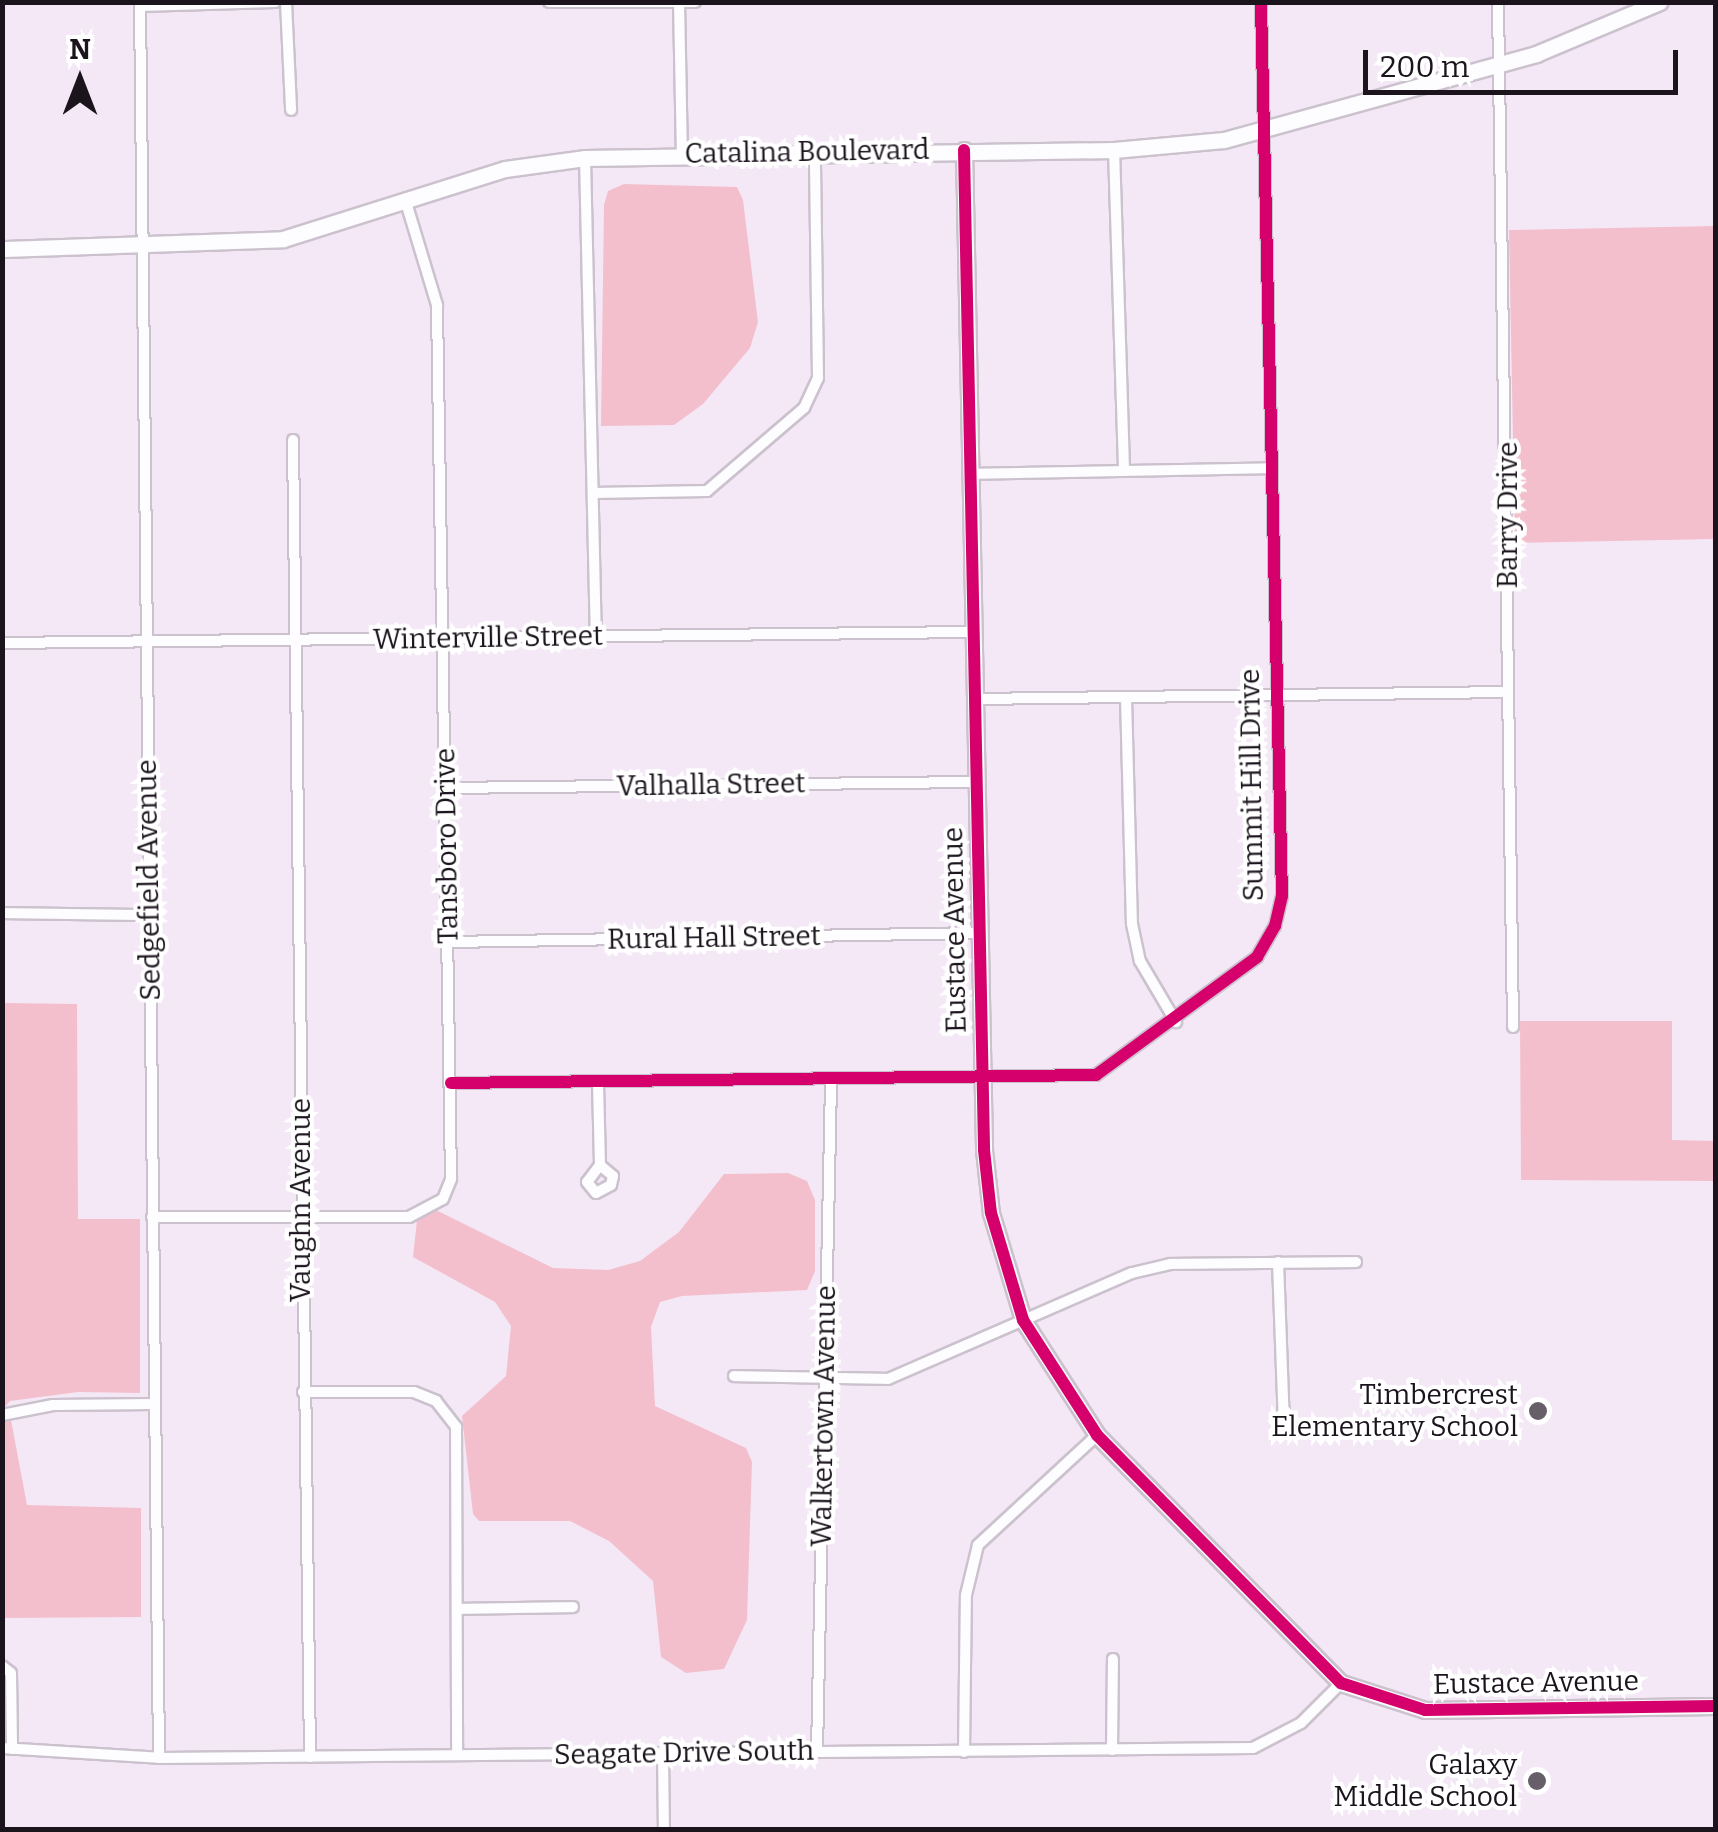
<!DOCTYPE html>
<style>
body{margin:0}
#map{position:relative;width:1718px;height:1832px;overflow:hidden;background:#f4e8f7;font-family:Bitter,serif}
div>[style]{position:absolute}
.forest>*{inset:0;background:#f3bfcc}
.roads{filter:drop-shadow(2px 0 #cbc2ce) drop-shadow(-2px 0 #cbc2ce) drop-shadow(0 2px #cbc2ce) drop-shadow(0 -2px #cbc2ce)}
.street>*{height:10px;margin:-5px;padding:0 5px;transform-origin:5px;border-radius:5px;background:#fdfcfe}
.secondary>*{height:15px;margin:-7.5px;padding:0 7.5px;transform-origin:7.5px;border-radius:7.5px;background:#fdfcfe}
.cycleway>*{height:12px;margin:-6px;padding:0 6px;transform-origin:6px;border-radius:6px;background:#d6006c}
.dots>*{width:28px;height:28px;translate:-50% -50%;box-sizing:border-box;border:5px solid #fff;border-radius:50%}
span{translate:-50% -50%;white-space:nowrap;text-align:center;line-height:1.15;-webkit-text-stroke:8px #fff;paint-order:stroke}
.street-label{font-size:28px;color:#1b141d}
.poi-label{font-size:28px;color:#1b141d}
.right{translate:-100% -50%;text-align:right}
.frame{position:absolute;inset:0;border:5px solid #1b141d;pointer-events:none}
.north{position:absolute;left:30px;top:30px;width:100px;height:100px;-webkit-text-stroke:8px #fff;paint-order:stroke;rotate:0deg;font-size:28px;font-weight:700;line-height:40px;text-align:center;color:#1b141d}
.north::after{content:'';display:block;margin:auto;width:35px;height:45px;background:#1b141d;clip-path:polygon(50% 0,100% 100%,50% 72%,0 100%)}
.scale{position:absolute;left:1363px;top:50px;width:315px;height:45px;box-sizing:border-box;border:5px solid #1b141d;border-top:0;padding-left:12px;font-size:30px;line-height:35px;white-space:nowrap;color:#1b141d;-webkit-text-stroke:8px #fff;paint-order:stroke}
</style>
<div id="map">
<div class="forest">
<i style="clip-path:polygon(624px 184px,737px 187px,743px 200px,758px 322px,750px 348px,703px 404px,674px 425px,601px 426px,604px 205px,608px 191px)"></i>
<i style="clip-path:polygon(1715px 226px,1715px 539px,1515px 543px,1509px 230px)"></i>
<i style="clip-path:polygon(3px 1003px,77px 1004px,78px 1219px,140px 1219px,140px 1393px,78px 1392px,10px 1401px,3px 1409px)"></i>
<i style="clip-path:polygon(1520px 1021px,1672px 1021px,1672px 1140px,1715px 1141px,1715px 1181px,1521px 1180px)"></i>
<i style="clip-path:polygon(788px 1173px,807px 1181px,815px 1200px,815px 1271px,807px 1290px,682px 1296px,660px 1302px,651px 1327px,655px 1406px,746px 1448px,752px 1462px,747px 1620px,724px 1669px,686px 1673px,661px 1657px,653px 1581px,609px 1541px,570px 1521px,479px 1521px,473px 1514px,462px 1416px,506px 1376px,511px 1326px,495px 1302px,413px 1257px,417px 1220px,436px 1210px,553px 1268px,608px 1270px,640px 1261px,679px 1232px,724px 1174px)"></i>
<i style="clip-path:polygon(11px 1420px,27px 1505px,141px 1508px,141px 1617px,3px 1618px,2px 1422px)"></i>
</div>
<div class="roads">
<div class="street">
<i style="left:140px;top:2px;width:1756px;rotate:89.38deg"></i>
<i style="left:286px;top:2px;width:108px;rotate:87.3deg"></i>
<i style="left:549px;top:2px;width:146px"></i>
<i style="left:679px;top:2px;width:151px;rotate:88.9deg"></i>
<i style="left:1498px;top:2px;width:1025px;rotate:89.16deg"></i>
<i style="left:140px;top:6px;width:135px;rotate:-1.7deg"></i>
<i style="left:1114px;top:150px;width:321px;rotate:88.2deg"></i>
<i style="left:585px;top:158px;width:477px;rotate:88.7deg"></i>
<i style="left:293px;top:440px;width:1317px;rotate:89.26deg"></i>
<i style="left:970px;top:474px;width:301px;rotate:-1.1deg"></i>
<i style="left:593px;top:493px;width:114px;rotate:-1deg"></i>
<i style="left:707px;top:491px;width:128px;rotate:-40.6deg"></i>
<i style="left:804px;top:408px;width:33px;rotate:-65deg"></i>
<i style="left:818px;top:378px;width:226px;rotate:-90.8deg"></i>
<i style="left:2px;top:643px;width:971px;rotate:-0.65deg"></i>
<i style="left:1126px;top:697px;width:227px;rotate:88.5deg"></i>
<i style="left:1132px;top:924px;width:38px;rotate:78deg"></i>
<i style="left:1140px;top:961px;width:71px;rotate:59.5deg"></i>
<i style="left:974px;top:699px;width:533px;rotate:-0.75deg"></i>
<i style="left:445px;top:788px;width:532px;rotate:-0.65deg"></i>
<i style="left:2px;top:913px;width:149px;rotate:0.8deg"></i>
<i style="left:449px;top:942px;width:531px;rotate:-0.97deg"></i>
<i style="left:451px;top:1083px;width:645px;rotate:-0.71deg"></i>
<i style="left:1096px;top:1075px;width:200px;rotate:-36.2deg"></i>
<i style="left:1257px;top:957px;width:36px;rotate:-60deg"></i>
<i style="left:1275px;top:926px;width:31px;rotate:-77deg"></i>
<i style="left:1282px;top:896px;width:894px;rotate:-91.35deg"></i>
<i style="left:598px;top:1083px;width:82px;rotate:88.6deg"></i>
<i style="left:600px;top:1165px;width:21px;rotate:127deg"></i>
<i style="left:587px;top:1182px;width:14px;rotate:51deg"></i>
<i style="left:596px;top:1193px;width:17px;rotate:-28deg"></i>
<i style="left:611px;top:1185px;width:9px;rotate:-77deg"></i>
<i style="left:613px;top:1176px;width:17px;rotate:-140deg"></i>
<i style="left:152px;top:1217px;width:257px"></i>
<i style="left:409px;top:1217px;width:38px;rotate:-28deg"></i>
<i style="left:443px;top:1199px;width:22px;rotate:-68deg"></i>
<i style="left:451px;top:1179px;width:874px;rotate:-90.92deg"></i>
<i style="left:437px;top:305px;width:111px;rotate:-106.8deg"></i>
<i style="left:1278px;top:1262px;width:162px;rotate:87.9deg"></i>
<i style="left:734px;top:1376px;width:154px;rotate:1.1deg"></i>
<i style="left:888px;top:1379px;width:266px;rotate:-23.5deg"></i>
<i style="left:1132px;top:1273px;width:39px;rotate:-13deg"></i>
<i style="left:1170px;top:1264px;width:186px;rotate:-0.6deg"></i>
<i style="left:303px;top:1392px;width:111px"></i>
<i style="left:414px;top:1392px;width:24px;rotate:22deg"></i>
<i style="left:436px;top:1401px;width:33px;rotate:52deg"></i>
<i style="left:456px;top:1427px;width:328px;rotate:89.8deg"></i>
<i style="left:2px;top:1415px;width:52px;rotate:-11.1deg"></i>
<i style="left:53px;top:1405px;width:101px;rotate:-0.6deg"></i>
<i style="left:457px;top:1609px;width:116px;rotate:-1deg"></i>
<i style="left:2px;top:1666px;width:11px;rotate:38deg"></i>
<i style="left:11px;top:1673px;width:76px;rotate:89.2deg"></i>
<i style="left:2px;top:1748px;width:157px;rotate:3.6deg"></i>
<i style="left:159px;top:1758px;width:1094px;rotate:-0.52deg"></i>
<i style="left:1253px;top:1748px;width:54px;rotate:-27.5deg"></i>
<i style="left:1301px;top:1723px;width:57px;rotate:-45deg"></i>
<i style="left:1112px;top:1750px;width:91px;rotate:-89.4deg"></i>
<i style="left:817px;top:1751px;width:670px;rotate:-88.8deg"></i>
<i style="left:964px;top:1752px;width:157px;rotate:-89.3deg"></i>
<i style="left:966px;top:1595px;width:51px;rotate:-76.5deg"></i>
<i style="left:978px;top:1545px;width:162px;rotate:-42.7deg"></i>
<i style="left:663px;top:1753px;width:77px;rotate:89.3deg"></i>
</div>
<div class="secondary">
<i style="left:964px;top:150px;width:1000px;rotate:88.85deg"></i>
<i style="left:984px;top:1150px;width:63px;rotate:83.7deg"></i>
<i style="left:991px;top:1213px;width:112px;rotate:73.3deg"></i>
<i style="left:1023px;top:1320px;width:137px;rotate:57.2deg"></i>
<i style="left:1097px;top:1435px;width:348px;rotate:45.5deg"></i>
<i style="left:1341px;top:1683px;width:88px;rotate:17.8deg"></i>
<i style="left:1425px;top:1710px;width:291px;rotate:-0.8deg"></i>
<i style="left:2px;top:249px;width:281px;rotate:-2deg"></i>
<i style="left:283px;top:239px;width:233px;rotate:-17.5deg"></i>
<i style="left:505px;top:169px;width:81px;rotate:-7.8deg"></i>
<i style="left:585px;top:158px;width:529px;rotate:-0.87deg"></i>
<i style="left:1114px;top:150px;width:110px;rotate:-5.2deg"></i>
<i style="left:1224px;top:140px;width:324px;rotate:-15.4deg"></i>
<i style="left:1536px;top:54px;width:134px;rotate:-22.8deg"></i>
</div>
</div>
<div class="cycleway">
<i style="left:964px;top:150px;width:1000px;rotate:88.85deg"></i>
<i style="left:984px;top:1150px;width:63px;rotate:83.7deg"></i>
<i style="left:991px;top:1213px;width:112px;rotate:73.3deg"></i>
<i style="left:1023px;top:1320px;width:137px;rotate:57.2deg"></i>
<i style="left:1097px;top:1435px;width:348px;rotate:45.5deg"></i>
<i style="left:1341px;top:1683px;width:88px;rotate:17.8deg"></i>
<i style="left:1425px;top:1710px;width:291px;rotate:-0.8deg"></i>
<i style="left:451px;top:1083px;width:645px;rotate:-0.71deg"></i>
<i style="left:1096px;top:1075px;width:200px;rotate:-36.2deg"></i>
<i style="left:1257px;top:957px;width:36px;rotate:-60deg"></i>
<i style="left:1275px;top:926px;width:31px;rotate:-77deg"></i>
<i style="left:1282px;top:896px;width:894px;rotate:-91.35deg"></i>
</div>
<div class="dots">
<i style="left:1538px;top:1411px;background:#675e69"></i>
<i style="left:1537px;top:1781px;background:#675e69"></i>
</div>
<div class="street-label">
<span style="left:807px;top:152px;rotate:-1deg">Catalina Boulevard</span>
<span style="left:1508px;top:515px;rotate:-90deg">Barry Drive</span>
<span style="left:488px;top:638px;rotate:-1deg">Winterville Street</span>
<span style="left:711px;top:785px;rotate:-1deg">Valhalla Street</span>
<span style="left:1252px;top:785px;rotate:-91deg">Summit Hill Drive</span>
<span style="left:447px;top:846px;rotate:-91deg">Tansboro Drive</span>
<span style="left:149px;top:880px;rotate:-91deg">Sedgefield Avenue</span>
<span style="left:955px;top:930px;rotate:-91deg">Eustace Avenue</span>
<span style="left:714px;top:938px;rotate:-1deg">Rural Hall Street</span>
<span style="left:301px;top:1200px;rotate:-90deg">Vaughn Avenue</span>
<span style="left:824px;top:1416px;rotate:-89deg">Walkertown Avenue</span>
<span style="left:1536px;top:1683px;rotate:-1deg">Eustace Avenue</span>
<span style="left:684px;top:1753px;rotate:-1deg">Seagate Drive South</span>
</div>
<div class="poi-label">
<span class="right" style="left:1518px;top:1411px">Timbercrest<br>Elementary School</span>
<span class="right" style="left:1517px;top:1781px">Galaxy<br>Middle School</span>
</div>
<div class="frame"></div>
<div class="north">N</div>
<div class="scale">200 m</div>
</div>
